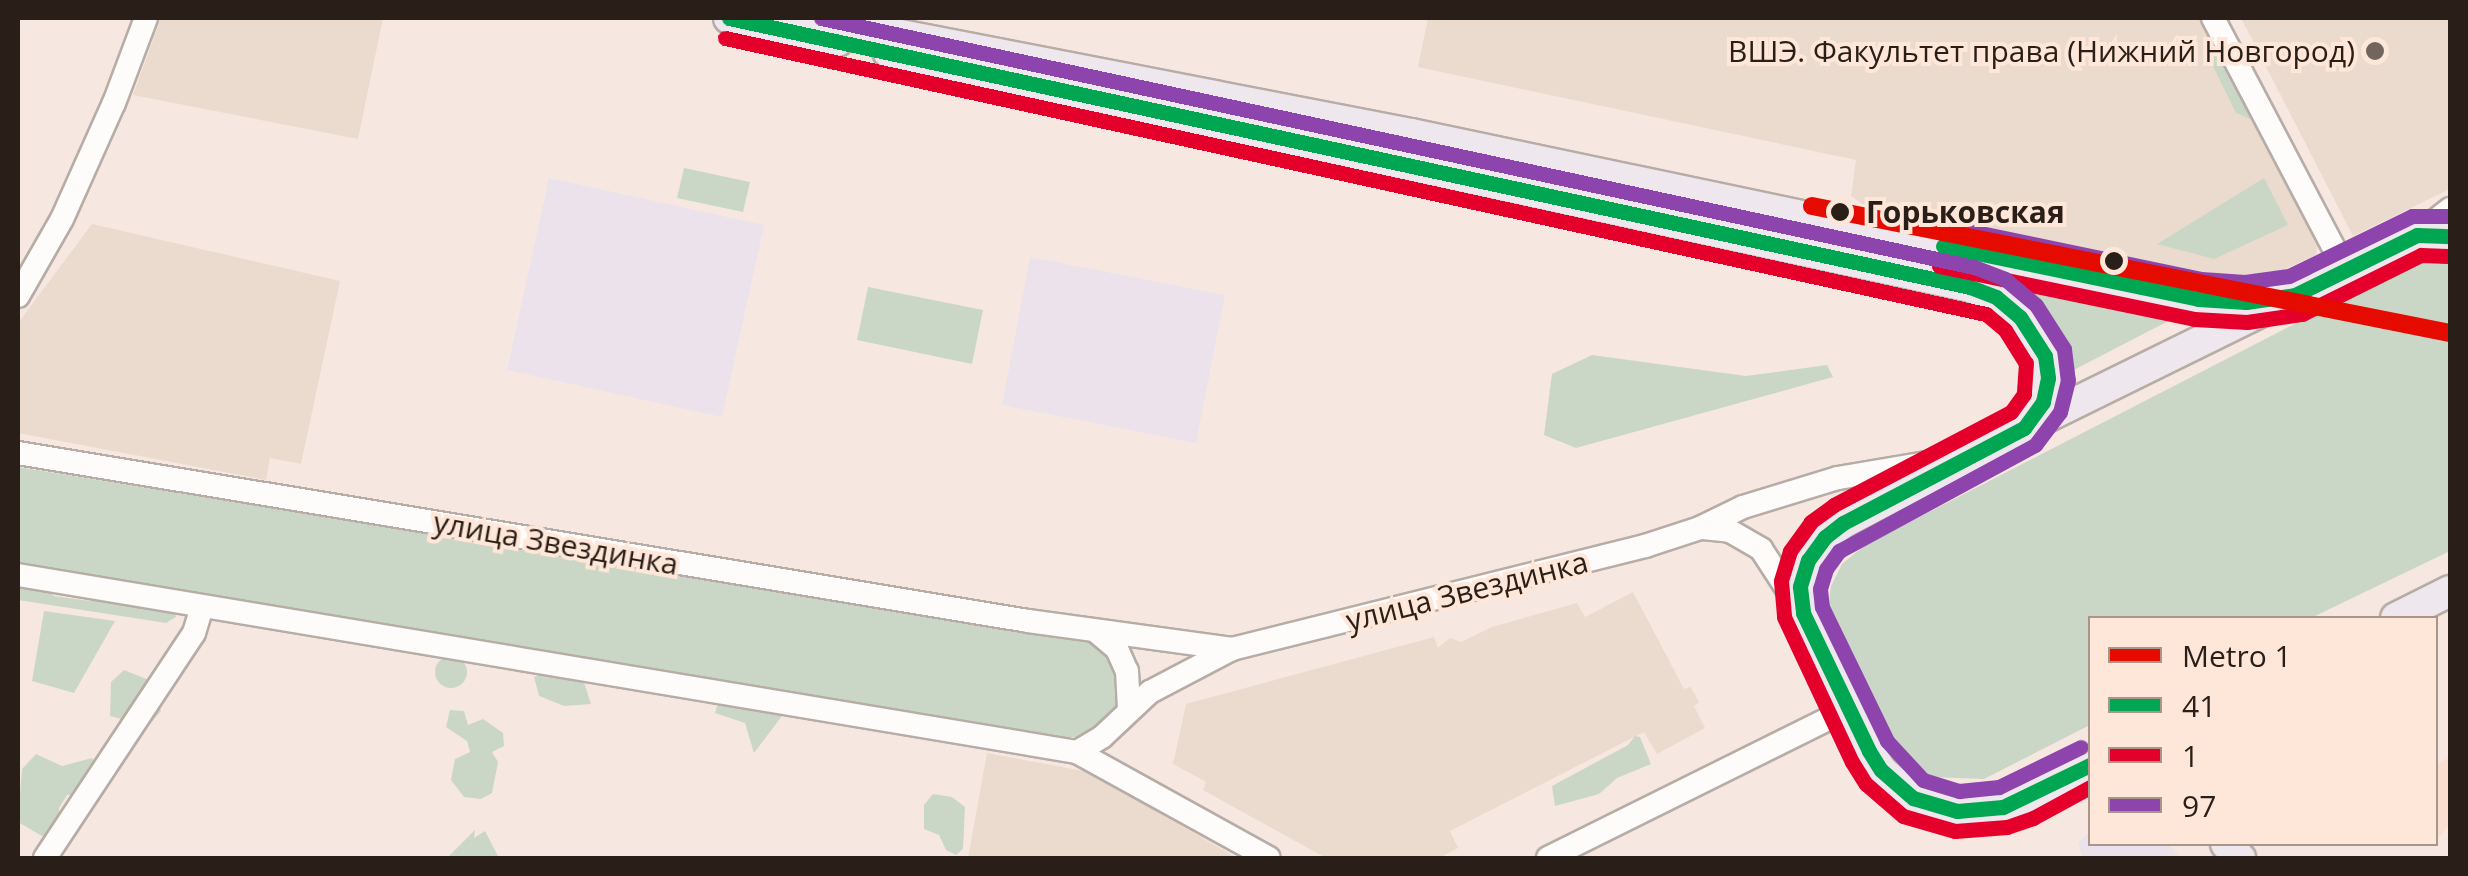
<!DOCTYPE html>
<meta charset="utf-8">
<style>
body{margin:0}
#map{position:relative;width:2468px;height:876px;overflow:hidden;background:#f6e8e0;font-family:"Open Sans",sans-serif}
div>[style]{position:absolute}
.commercial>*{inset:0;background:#eadbce}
.built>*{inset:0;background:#fadfd0}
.education>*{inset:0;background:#ece2eb}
.green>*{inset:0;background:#cbd7c6}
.round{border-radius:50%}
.roads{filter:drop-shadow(2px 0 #b7aca6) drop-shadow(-2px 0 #b7aca6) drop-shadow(0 2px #b7aca6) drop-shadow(0 -2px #b7aca6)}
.minor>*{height:22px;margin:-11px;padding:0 11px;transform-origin:11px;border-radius:11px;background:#fefcfa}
.major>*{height:30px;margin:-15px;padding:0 15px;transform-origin:15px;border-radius:15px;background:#eee8ee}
.bus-1>*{height:15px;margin:-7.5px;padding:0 7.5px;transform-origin:7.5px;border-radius:7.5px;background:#00a651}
.bus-2>*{height:15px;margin:-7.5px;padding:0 7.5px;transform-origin:7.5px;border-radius:7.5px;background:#e4002b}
.bus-3>*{height:15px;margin:-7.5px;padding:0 7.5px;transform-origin:7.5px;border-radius:7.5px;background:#8e44ad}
.metro-1>*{height:18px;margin:-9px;padding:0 9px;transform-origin:9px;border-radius:9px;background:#e50b00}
.dots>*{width:28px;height:28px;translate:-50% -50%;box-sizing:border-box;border:5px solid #fee6d8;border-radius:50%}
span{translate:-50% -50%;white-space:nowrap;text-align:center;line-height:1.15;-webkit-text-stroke:8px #fee6d8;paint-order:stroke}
.poi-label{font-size:30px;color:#291f18}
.right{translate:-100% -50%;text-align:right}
.stop-label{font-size:30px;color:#291f18;font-weight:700}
.left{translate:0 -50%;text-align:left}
.street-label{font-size:30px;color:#291f18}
.frame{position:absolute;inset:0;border:20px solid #291f18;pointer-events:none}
.legend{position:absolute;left:2088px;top:616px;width:350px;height:230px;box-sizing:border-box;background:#fee6d8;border:2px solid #a9968b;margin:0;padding:12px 18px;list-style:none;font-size:30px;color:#291f18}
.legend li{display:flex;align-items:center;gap:20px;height:50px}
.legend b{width:50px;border:2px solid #a9968b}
</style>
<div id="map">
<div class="commercial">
<i style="clip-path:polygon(161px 18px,383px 18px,358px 139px,133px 95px)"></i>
<i style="clip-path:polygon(1428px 18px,2202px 18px,2318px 243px,2316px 255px,2263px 279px,2239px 279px,1862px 204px,1851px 196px,1856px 160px,1418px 67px)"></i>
<i style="clip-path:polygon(2241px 18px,2450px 18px,2450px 189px,2353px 236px)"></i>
<i style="clip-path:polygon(92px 224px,340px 281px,301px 464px,270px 458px,266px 480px,18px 433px,18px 323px)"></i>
<i style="clip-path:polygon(1633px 592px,1684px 689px,1691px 687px,1699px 702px,1694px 706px,1705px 728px,1657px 754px,1644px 732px,1450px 831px,1458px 848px,1439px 858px,1326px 858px,1203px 790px,1206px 782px,1173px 764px,1186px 704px,1434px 637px,1438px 648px,1450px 638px,1461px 642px,1492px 627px,1577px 603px,1585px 617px)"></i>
<i style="clip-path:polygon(987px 753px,1089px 772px,1237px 858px,968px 858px)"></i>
</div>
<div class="built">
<i style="clip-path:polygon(2450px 757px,2450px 825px,2436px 841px,2436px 765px)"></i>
</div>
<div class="education">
<i style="clip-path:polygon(549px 178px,764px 225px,722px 417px,507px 370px)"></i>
<i style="clip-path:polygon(1030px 257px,1225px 295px,1196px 443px,1002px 405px)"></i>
<i style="clip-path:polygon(2090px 831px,2090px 844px,2167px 844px,2182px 858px,2083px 858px,2078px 843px)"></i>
</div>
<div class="green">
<i style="clip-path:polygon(2219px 41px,2260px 100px,2250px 119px,2236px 113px,2206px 52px)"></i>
<i style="clip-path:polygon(684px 168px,750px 182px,743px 212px,677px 198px)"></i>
<i style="clip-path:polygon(2264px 178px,2288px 225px,2214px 259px,2157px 244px)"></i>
<i style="clip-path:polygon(2422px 263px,2450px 263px,2450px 551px,2311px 618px,2090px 618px,2090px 725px,1984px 779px,1928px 777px,1908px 763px,1884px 730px,1828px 610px,1831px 586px,1842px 564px,1865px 545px,2366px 287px)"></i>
<i style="clip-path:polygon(2027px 279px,2182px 314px,2066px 374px,2051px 320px,2022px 283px)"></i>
<i style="clip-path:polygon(868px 287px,983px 310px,972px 364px,857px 340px)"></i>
<i style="clip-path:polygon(1592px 355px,1746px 376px,1827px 365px,1833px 377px,1576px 448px,1544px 435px,1552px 374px)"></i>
<i style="clip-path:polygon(18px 467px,1090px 640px,1103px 646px,1116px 667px,1119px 700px,1109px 719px,1083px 736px,1063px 738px,18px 565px)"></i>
<i style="clip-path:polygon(18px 578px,45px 586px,54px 596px,91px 601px,103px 598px,174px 611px,176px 617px,166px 623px,18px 600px)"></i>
<i style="clip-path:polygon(44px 611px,115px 621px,74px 693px,32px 681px)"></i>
<i class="round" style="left:435px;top:656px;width:32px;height:32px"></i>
<i style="clip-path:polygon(124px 670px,149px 680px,161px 711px,148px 726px,110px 716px,111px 682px)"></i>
<i style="clip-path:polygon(549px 671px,584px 682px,591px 704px,564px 706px,539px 696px,534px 677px)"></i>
<i style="clip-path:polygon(726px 702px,778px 707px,782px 716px,754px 753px,745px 723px,715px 713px,717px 706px)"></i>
<i style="clip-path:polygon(450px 710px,464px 711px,468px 725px,483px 719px,503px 733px,504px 746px,492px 752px,498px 762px,492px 793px,481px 799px,464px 797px,451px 780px,455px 759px,470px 752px,467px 741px,446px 727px)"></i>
<i style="clip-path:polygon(1635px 736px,1640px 737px,1651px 764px,1617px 778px,1599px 794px,1555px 806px,1552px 786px,1628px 745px)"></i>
<i style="clip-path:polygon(36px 754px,62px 766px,92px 758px,103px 771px,93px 793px,67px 795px,59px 808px,58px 830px,42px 836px,18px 822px,22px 769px)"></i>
<i style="clip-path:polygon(933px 794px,952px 797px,965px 807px,963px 849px,956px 855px,946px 850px,939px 835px,924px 829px,924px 805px)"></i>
<i style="clip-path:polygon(475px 830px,474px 838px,485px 831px,499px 858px,447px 858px)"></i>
</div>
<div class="roads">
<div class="minor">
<i style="left:2213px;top:18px;width:284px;rotate:62.3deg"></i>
<i style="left:2417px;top:235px;width:42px;rotate:-38.2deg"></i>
<i style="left:18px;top:296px;width:89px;rotate:-60.3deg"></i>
<i style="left:62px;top:219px;width:127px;rotate:-65.9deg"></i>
<i style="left:114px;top:103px;width:91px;rotate:-69.4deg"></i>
<i style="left:18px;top:453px;width:1024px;rotate:9.44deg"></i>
<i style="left:1028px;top:621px;width:206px;rotate:7.8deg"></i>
<i style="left:1703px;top:528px;width:27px;rotate:6deg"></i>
<i style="left:1730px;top:531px;width:36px;rotate:30deg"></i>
<i style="left:1761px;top:549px;width:75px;rotate:56.9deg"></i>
<i style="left:18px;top:575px;width:1074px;rotate:9.49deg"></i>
<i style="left:1077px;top:752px;width:219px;rotate:28.9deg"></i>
<i style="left:1098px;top:633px;width:25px;rotate:40deg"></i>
<i style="left:1117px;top:649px;width:24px;rotate:66deg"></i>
<i style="left:1127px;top:671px;width:37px;rotate:87deg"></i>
<i style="left:1077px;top:752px;width:29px;rotate:-31deg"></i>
<i style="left:1102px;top:737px;width:66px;rotate:-43.2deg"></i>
<i style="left:1150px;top:692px;width:93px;rotate:-27.7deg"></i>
<i style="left:1232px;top:649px;width:426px;rotate:-14deg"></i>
<i style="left:1645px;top:546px;width:58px;rotate:-18.1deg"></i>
<i style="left:1700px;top:528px;width:48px;rotate:-26deg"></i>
<i style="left:1743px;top:507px;width:99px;rotate:-17deg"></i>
<i style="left:1838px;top:478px;width:120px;rotate:-9.6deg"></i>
<i style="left:45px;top:858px;width:270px;rotate:-56.5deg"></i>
<i style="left:194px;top:633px;width:28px;rotate:-73deg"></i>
<i style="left:1548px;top:858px;width:335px;rotate:-26.4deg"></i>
</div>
<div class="major">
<i style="left:729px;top:18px;width:111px;rotate:11.9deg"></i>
<i style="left:813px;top:18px;width:609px;rotate:10.98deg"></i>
<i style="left:1411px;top:134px;width:804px;rotate:11.84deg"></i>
<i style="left:2198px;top:299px;width:48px;rotate:3.6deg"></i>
<i style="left:2246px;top:302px;width:49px;rotate:-8.1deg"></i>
<i style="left:888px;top:52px;width:1107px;rotate:12.25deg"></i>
<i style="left:1970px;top:287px;width:28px;rotate:21deg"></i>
<i style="left:1996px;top:297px;width:31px;rotate:40deg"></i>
<i style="left:2020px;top:317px;width:46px;rotate:57.3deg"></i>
<i style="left:2045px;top:356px;width:22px;rotate:82deg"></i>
<i style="left:2048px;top:378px;width:25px;rotate:102deg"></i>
<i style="left:2043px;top:402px;width:32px;rotate:126deg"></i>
<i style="left:2396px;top:618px;width:60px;rotate:-26.6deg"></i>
<i style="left:2090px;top:765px;width:74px;rotate:151.7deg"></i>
<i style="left:2025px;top:800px;width:23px;rotate:162deg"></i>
<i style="left:2003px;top:807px;width:46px;rotate:175deg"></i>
<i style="left:1957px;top:811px;width:46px;rotate:-163.5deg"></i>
<i style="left:1913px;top:798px;width:43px;rotate:-138.8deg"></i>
<i style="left:1881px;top:770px;width:22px;rotate:-122deg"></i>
<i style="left:1869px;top:751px;width:153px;rotate:-115.6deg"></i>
<i style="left:1803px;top:613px;width:26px;rotate:-97deg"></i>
<i style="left:1800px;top:587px;width:28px;rotate:-73deg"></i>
<i style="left:1808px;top:560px;width:29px;rotate:-54deg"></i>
<i style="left:1825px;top:537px;width:23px;rotate:-38deg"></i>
<i style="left:1843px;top:523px;width:204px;rotate:-27.7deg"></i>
<i style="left:2024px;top:428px;width:438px;rotate:-26.2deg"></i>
<i style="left:2417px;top:235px;width:33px;rotate:2deg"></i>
<i style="left:2226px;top:844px;width:20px;rotate:45deg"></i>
</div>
</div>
<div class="bus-1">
<i style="left:729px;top:18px;width:1270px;rotate:12.23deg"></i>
<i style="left:1970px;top:287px;width:28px;rotate:21deg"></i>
<i style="left:1996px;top:297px;width:31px;rotate:40deg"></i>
<i style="left:2020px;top:317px;width:46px;rotate:57.3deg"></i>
<i style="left:2045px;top:356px;width:22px;rotate:82deg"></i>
<i style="left:2048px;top:378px;width:25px;rotate:102deg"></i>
<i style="left:2043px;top:402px;width:32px;rotate:126deg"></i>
<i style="left:2024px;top:428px;width:204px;rotate:152.3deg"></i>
<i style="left:1843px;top:523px;width:23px;rotate:142deg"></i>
<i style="left:1825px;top:537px;width:29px;rotate:126deg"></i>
<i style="left:1808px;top:560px;width:28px;rotate:107deg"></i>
<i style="left:1800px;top:587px;width:26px;rotate:83deg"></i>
<i style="left:1803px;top:613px;width:153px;rotate:64.4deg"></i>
<i style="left:1869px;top:751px;width:22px;rotate:58deg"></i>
<i style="left:1881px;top:770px;width:43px;rotate:41.2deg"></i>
<i style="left:1913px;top:798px;width:46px;rotate:16.5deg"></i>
<i style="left:1957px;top:811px;width:46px;rotate:-5deg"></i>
<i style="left:2003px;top:807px;width:97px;rotate:-25.8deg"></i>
<i style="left:1943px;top:246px;width:260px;rotate:11.7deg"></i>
<i style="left:2198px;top:299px;width:48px;rotate:3.6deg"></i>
<i style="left:2246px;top:302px;width:49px;rotate:-8.1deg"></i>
<i style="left:2295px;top:295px;width:136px;rotate:-26.2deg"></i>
<i style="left:2417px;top:235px;width:33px;rotate:2deg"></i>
</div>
<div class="bus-2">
<i style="left:725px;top:38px;width:1291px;rotate:12.35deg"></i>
<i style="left:1986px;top:314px;width:25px;rotate:40deg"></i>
<i style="left:2005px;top:330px;width:39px;rotate:58deg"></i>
<i style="left:2026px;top:363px;width:31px;rotate:94deg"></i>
<i style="left:2024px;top:394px;width:22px;rotate:126deg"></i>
<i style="left:2011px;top:412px;width:200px;rotate:152.3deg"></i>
<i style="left:1834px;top:505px;width:29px;rotate:144deg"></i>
<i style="left:1811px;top:522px;width:36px;rotate:126deg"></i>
<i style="left:1790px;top:551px;width:31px;rotate:107deg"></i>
<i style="left:1781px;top:581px;width:36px;rotate:85deg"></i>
<i style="left:1784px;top:617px;width:160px;rotate:64.9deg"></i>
<i style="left:1852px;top:762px;width:26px;rotate:58deg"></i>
<i style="left:1866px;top:784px;width:49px;rotate:40.9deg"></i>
<i style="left:1903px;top:816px;width:54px;rotate:16.1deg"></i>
<i style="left:1955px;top:831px;width:52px;rotate:-4.4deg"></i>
<i style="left:2007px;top:827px;width:28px;rotate:-19deg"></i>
<i style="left:2033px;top:818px;width:65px;rotate:-28.5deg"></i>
<i style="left:1939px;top:266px;width:260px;rotate:11.7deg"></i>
<i style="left:2194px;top:319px;width:53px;rotate:3.2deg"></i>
<i style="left:2247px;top:322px;width:56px;rotate:-8.3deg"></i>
<i style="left:2302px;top:314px;width:133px;rotate:-26.4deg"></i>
<i style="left:2421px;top:255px;width:28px;rotate:2deg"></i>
</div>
<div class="bus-3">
<i style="left:821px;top:18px;width:1180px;rotate:12.19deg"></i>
<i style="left:1974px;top:267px;width:33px;rotate:21deg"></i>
<i style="left:2005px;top:279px;width:40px;rotate:40deg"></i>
<i style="left:2036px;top:305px;width:52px;rotate:57.5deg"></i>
<i style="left:2064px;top:349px;width:31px;rotate:83deg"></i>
<i style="left:2068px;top:380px;width:33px;rotate:104deg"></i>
<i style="left:2060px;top:412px;width:41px;rotate:127.1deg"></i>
<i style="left:2035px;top:445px;width:223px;rotate:151.6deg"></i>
<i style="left:1839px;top:551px;width:22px;rotate:126deg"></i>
<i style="left:1826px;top:569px;width:21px;rotate:107deg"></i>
<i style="left:1820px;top:589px;width:18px;rotate:84deg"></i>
<i style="left:1822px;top:607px;width:149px;rotate:64.1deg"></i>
<i style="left:1887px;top:741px;width:53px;rotate:47.3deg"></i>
<i style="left:1923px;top:780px;width:38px;rotate:17deg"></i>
<i style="left:1959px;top:791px;width:40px;rotate:-5.7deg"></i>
<i style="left:1999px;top:787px;width:91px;rotate:-26deg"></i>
<i style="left:1947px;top:226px;width:259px;rotate:11.8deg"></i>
<i style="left:2201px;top:279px;width:44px;rotate:3.9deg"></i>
<i style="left:2245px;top:282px;width:44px;rotate:-7.8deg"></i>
<i style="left:2289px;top:276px;width:137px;rotate:-26deg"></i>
<i style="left:2412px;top:216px;width:38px"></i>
</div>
<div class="metro-1">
<i style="left:1812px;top:206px;width:651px;rotate:11.26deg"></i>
</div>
<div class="dots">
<i style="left:2375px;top:51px;background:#71655e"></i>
<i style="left:1840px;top:212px;background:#291f18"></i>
<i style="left:2114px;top:261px;background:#291f18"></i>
</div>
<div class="poi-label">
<span class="right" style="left:2355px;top:51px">ВШЭ. Факультет права (Нижний Новгород)</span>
</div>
<div class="stop-label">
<span class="left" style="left:1866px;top:212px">Горьковская</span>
</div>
<div class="street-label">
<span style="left:556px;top:543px;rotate:10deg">улица Звездинка</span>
<span style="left:1467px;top:591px;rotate:-14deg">улица Звездинка</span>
</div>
<div class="frame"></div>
<ul class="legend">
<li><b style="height:12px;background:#e50b00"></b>Metro 1</li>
<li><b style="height:12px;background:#00a651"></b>41</li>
<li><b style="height:12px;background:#e4002b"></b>1</li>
<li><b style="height:12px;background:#8e44ad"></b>97</li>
</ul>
</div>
